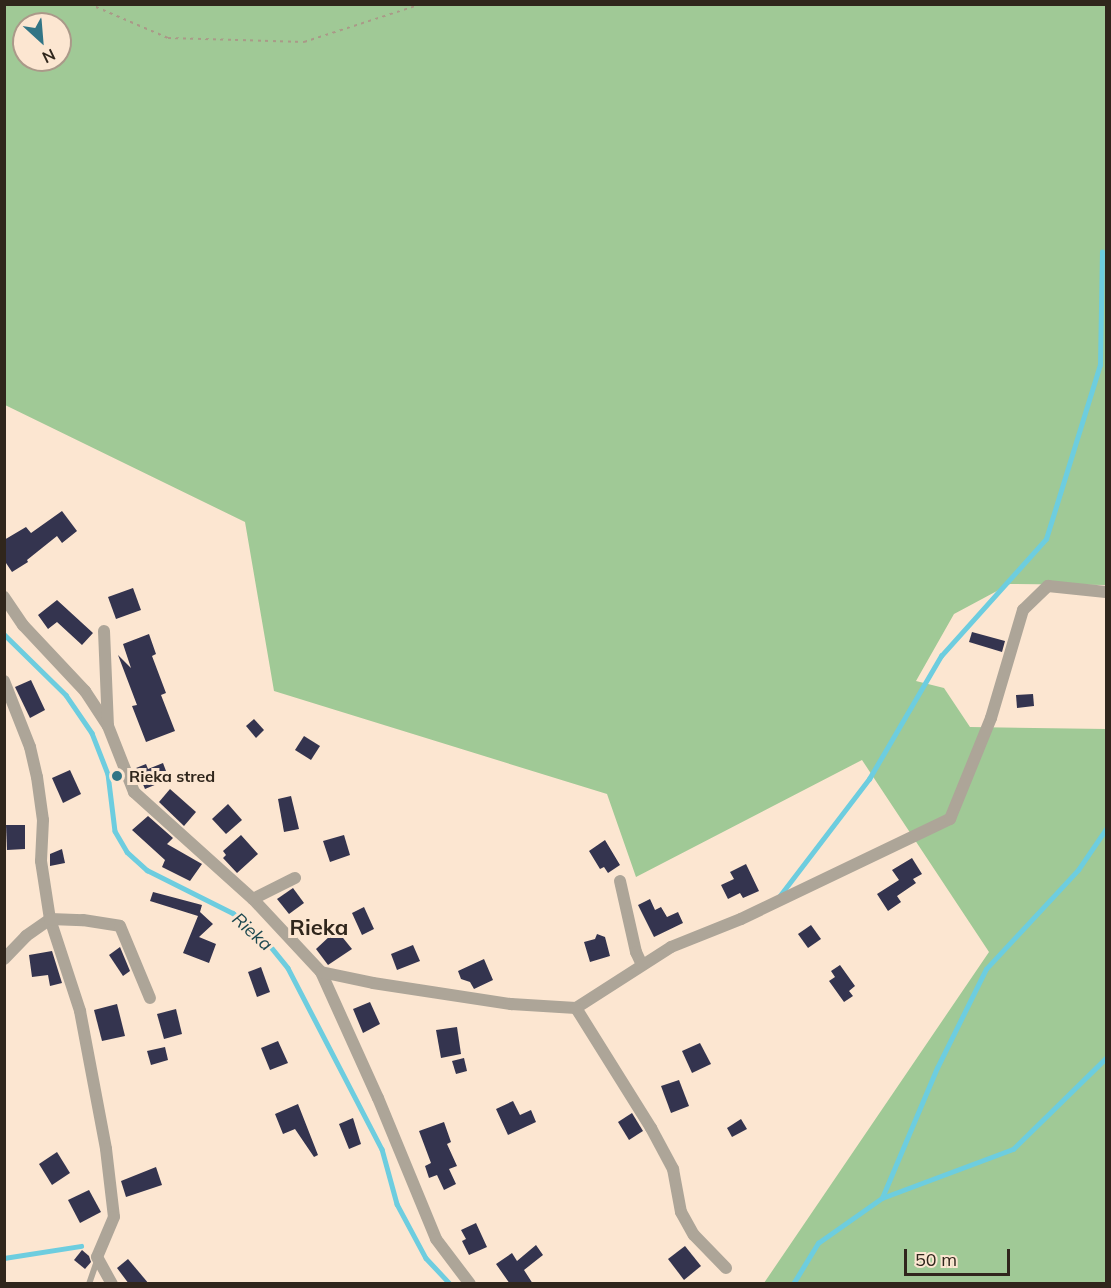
<!DOCTYPE html>
<style>
body{margin:0}
#map{position:relative;width:1111px;height:1288px;overflow:hidden;background:#fce6d1;font-family:Mulish,sans-serif}
div>[style]{position:absolute}
.green>*{inset:0;background:#a0c996}
.stream>*{height:4.5px;margin:-2.25px;padding:0 2.25px;transform-origin:2.25px;border-radius:2.25px;background:#6dcddf}
.building>*{inset:0;background:#34344f}
.path>*{height:2px;margin-top:-1px;transform-origin:0;background:repeating-linear-gradient(90deg,#a98 0 3px,transparent 0 7.5px)}
.service>*{height:6px;margin:-3px;padding:0 3px;transform-origin:3px;border-radius:3px;background:#ada598}
.minor>*{height:12px;margin:-6px;padding:0 6px;transform-origin:6px;border-radius:6px;background:#ada598}
.dots>*{width:16px;height:16px;translate:-50% -50%;box-sizing:border-box;border:3px solid #fce6d1;border-radius:50%}
span{translate:-50% -50%;white-space:nowrap;text-align:center;line-height:1.15;-webkit-text-stroke:6px #fce6d1;paint-order:stroke}
.poi-label{font-size:16px;color:#30261c;font-weight:700}
.left{translate:0 -50%;text-align:left}
.water-label{font-size:18px;color:#1b474f;font-style:italic}
.district-label{font-size:22px;color:#30261c;font-weight:700}
.frame{position:absolute;inset:0;border:6px solid #30261c;pointer-events:none}
.north{position:absolute;left:12px;top:12px;width:60px;height:60px;box-sizing:border-box;background:#fce6d1;border:2px solid #aa9989;border-radius:50%;rotate:154deg;font-size:16px;font-weight:700;line-height:24px;text-align:center;color:#30261c}
.north::after{content:'';display:block;margin:auto;width:21px;height:27px;background:#327586;clip-path:polygon(50% 0,100% 100%,50% 72%,0 100%)}
.scale{position:absolute;left:904px;top:1249px;width:106px;height:27px;box-sizing:border-box;border:3px solid #30261c;border-top:0;padding-left:8px;font-size:18px;line-height:21px;white-space:nowrap;color:#30261c;-webkit-text-stroke:4px #fce6d1;paint-order:stroke}
</style>
<div id="map">
<div class="green">
<i style="clip-path:polygon(evenodd,4px 5px,1106px 5px,1106px 585px,1010px 584px,954px 614px,916px 681px,944px 688px,970px 727px,1106px 729px,1106px 1283px,764px 1283px,989px 952px,862px 760px,636px 877px,607px 794px,274px 691px,245px 522px,5px 405px,4px 5px,24px 24px,60px 24px,60px 60px,24px 60px,24px 24px)"></i>
</div>
<div class="stream">
<i style="left:4px;top:634px;width:87px;rotate:44.5deg"></i>
<i style="left:66px;top:695px;width:46px;rotate:55.6deg"></i>
<i style="left:92px;top:733px;width:44px;rotate:68.7deg"></i>
<i style="left:108px;top:774px;width:57px;rotate:83deg"></i>
<i style="left:115px;top:831px;width:24px;rotate:60deg"></i>
<i style="left:127px;top:852px;width:27px;rotate:42deg"></i>
<i style="left:147px;top:870px;width:96px;rotate:26.6deg"></i>
<i style="left:233px;top:913px;width:45px;rotate:40.5deg"></i>
<i style="left:267px;top:942px;width:33px;rotate:51deg"></i>
<i style="left:288px;top:968px;width:204px;rotate:62.6deg"></i>
<i style="left:382px;top:1149px;width:57px;rotate:74.7deg"></i>
<i style="left:397px;top:1204px;width:61px;rotate:61.8deg"></i>
<i style="left:426px;top:1258px;width:35px;rotate:47deg"></i>
<i style="left:778px;top:898px;width:150px;rotate:-52.6deg"></i>
<i style="left:869px;top:779px;width:143px;rotate:-59.7deg"></i>
<i style="left:941px;top:656px;width:157px;rotate:-48.1deg"></i>
<i style="left:1046px;top:539px;width:182px;rotate:-72.8deg"></i>
<i style="left:1100px;top:365px;width:113px;rotate:-89deg"></i>
<i style="left:882px;top:1198px;width:140px;rotate:-20.5deg"></i>
<i style="left:1013px;top:1149px;width:130px;rotate:-44.4deg"></i>
<i style="left:4px;top:1258px;width:78px;rotate:-8.9deg"></i>
<i style="left:793px;top:1284px;width:48px;rotate:-58.6deg"></i>
<i style="left:818px;top:1243px;width:78px;rotate:-35.1deg"></i>
<i style="left:882px;top:1198px;width:141px;rotate:-67.1deg"></i>
<i style="left:937px;top:1068px;width:110px;rotate:-63.7deg"></i>
<i style="left:986px;top:969px;width:135px;rotate:-47.1deg"></i>
<i style="left:1078px;top:870px;width:50px;rotate:-55.7deg"></i>
</div>
<div class="building">
<i style="clip-path:polygon(62px 511px,77px 531px,62px 543px,57px 536px,27px 560px,28px 562px,12px 572px,4px 560px,4px 540px,26px 527px,31px 533px)"></i>
<i style="clip-path:polygon(133px 588px,141px 610px,116px 619px,108px 597px)"></i>
<i style="clip-path:polygon(57px 600px,93px 633px,82px 645px,57px 622px,48px 629px,38px 615px)"></i>
<i style="clip-path:polygon(972px 632px,1005px 641px,1002px 652px,969px 642px)"></i>
<i style="clip-path:polygon(149px 634px,156px 654px,152px 656px,166px 693px,161px 695px,175px 731px,146px 742px,132px 706px,137px 705px,118px 655px,131px 668px,123px 644px)"></i>
<i style="clip-path:polygon(31px 680px,45px 710px,30px 718px,15px 687px)"></i>
<i style="clip-path:polygon(1033px 694px,1034px 706px,1017px 708px,1016px 695px)"></i>
<i style="clip-path:polygon(254px 719px,264px 730px,256px 738px,246px 726px)"></i>
<i style="clip-path:polygon(304px 736px,320px 746px,311px 760px,295px 750px)"></i>
<i style="clip-path:polygon(163px 763px,169px 779px,145px 789px,136px 768px,146px 764px,148px 769px)"></i>
<i style="clip-path:polygon(70px 770px,81px 794px,63px 803px,52px 778px)"></i>
<i style="clip-path:polygon(170px 789px,196px 812px,184px 826px,159px 802px)"></i>
<i style="clip-path:polygon(291px 796px,299px 829px,284px 832px,278px 799px)"></i>
<i style="clip-path:polygon(228px 804px,242px 820px,226px 834px,212px 819px)"></i>
<i style="clip-path:polygon(148px 816px,173px 838px,167px 844px,202px 864px,190px 881px,162px 867px,165px 860px,132px 830px)"></i>
<i style="clip-path:polygon(6px 825px,25px 825px,25px 849px,7px 850px)"></i>
<i style="clip-path:polygon(241px 835px,258px 854px,237px 873px,223px 858px,226px 855px,223px 851px)"></i>
<i style="clip-path:polygon(344px 835px,350px 855px,330px 862px,323px 841px)"></i>
<i style="clip-path:polygon(605px 840px,620px 865px,608px 873px,604px 867px,600px 869px,589px 851px)"></i>
<i style="clip-path:polygon(62px 849px,65px 863px,50px 866px,50px 854px)"></i>
<i style="clip-path:polygon(912px 858px,922px 874px,913px 879px,916px 883px,897px 896px,901px 902px,888px 911px,877px 894px,899px 880px,892px 870px)"></i>
<i style="clip-path:polygon(746px 864px,759px 891px,743px 898px,740px 893px,728px 899px,721px 885px,734px 879px,730px 872px)"></i>
<i style="clip-path:polygon(293px 888px,304px 903px,289px 914px,277px 899px)"></i>
<i style="clip-path:polygon(153px 892px,202px 905px,200px 912px,213px 924px,199px 937px,216px 944px,209px 963px,183px 953px,198px 916px,150px 901px)"></i>
<i style="clip-path:polygon(650px 899px,655px 910px,661px 907px,667px 917px,678px 912px,683px 923px,654px 937px,638px 905px)"></i>
<i style="clip-path:polygon(364px 907px,374px 929px,362px 935px,352px 913px)"></i>
<i style="clip-path:polygon(811px 925px,821px 939px,808px 948px,798px 934px)"></i>
<i style="clip-path:polygon(339px 933px,352px 949px,328px 965px,316px 949px,331px 935px)"></i>
<i style="clip-path:polygon(597px 934px,605px 937px,610px 956px,590px 962px,584px 942px,595px 939px)"></i>
<i style="clip-path:polygon(413px 945px,420px 961px,397px 970px,391px 954px)"></i>
<i style="clip-path:polygon(120px 947px,130px 971px,123px 976px,109px 955px)"></i>
<i style="clip-path:polygon(52px 951px,62px 983px,50px 986px,48px 975px,32px 977px,29px 955px)"></i>
<i style="clip-path:polygon(484px 959px,493px 980px,474px 989px,470px 982px,461px 979px,458px 971px)"></i>
<i style="clip-path:polygon(840px 965px,855px 986px,849px 991px,853px 996px,844px 1002px,829px 981px,835px 977px,831px 971px)"></i>
<i style="clip-path:polygon(261px 967px,270px 992px,257px 997px,248px 972px)"></i>
<i style="clip-path:polygon(370px 1002px,380px 1024px,363px 1033px,353px 1009px)"></i>
<i style="clip-path:polygon(117px 1004px,125px 1036px,102px 1041px,94px 1010px)"></i>
<i style="clip-path:polygon(176px 1009px,182px 1034px,164px 1039px,157px 1014px)"></i>
<i style="clip-path:polygon(457px 1027px,461px 1054px,441px 1058px,436px 1030px)"></i>
<i style="clip-path:polygon(278px 1041px,288px 1063px,270px 1070px,261px 1048px)"></i>
<i style="clip-path:polygon(700px 1043px,711px 1064px,692px 1073px,682px 1051px)"></i>
<i style="clip-path:polygon(165px 1047px,168px 1060px,151px 1065px,147px 1051px)"></i>
<i style="clip-path:polygon(464px 1058px,467px 1071px,456px 1074px,452px 1061px)"></i>
<i style="clip-path:polygon(679px 1080px,689px 1106px,671px 1113px,661px 1086px)"></i>
<i style="clip-path:polygon(513px 1101px,520px 1115px,531px 1110px,536px 1122px,508px 1135px,496px 1109px)"></i>
<i style="clip-path:polygon(298px 1104px,318px 1155px,314px 1157px,295px 1129px,283px 1134px,275px 1114px)"></i>
<i style="clip-path:polygon(632px 1113px,643px 1131px,629px 1140px,618px 1122px)"></i>
<i style="clip-path:polygon(353px 1118px,361px 1144px,349px 1149px,339px 1124px)"></i>
<i style="clip-path:polygon(741px 1119px,747px 1129px,732px 1137px,727px 1128px)"></i>
<i style="clip-path:polygon(444px 1122px,451px 1142px,447px 1144px,457px 1166px,449px 1169px,456px 1184px,444px 1190px,437px 1175px,429px 1178px,425px 1166px,431px 1163px,419px 1131px)"></i>
<i style="clip-path:polygon(57px 1152px,70px 1173px,52px 1185px,39px 1164px)"></i>
<i style="clip-path:polygon(156px 1167px,162px 1185px,126px 1197px,121px 1181px)"></i>
<i style="clip-path:polygon(89px 1190px,101px 1212px,80px 1223px,68px 1200px)"></i>
<i style="clip-path:polygon(476px 1223px,487px 1247px,469px 1255px,462px 1241px,466px 1239px,461px 1230px)"></i>
<i style="clip-path:polygon(536px 1245px,543px 1255px,524px 1270px,533px 1284px,510px 1284px,496px 1264px,512px 1253px,517px 1261px)"></i>
<i style="clip-path:polygon(685px 1246px,701px 1266px,684px 1280px,668px 1259px)"></i>
<i style="clip-path:polygon(82px 1250px,89px 1256px,91px 1262px,85px 1269px,74px 1260px)"></i>
<i style="clip-path:polygon(128px 1259px,149px 1284px,129px 1284px,117px 1268px)"></i>
</div>
<div class="path">
<i style="left:89px;top:4px;width:86px;rotate:23.3deg"></i>
<i style="left:168px;top:38px;width:136px;rotate:1.7deg"></i>
<i style="left:304px;top:42px;width:124px;rotate:-17.9deg"></i>
</div>
<div class="service">
<i style="left:89px;top:1284px;width:24px;rotate:-71deg"></i>
</div>
<div class="minor">
<i style="left:4px;top:597px;width:34px;rotate:56deg"></i>
<i style="left:23px;top:625px;width:91px;rotate:46.8deg"></i>
<i style="left:85px;top:691px;width:42px;rotate:56.7deg"></i>
<i style="left:108px;top:726px;width:71px;rotate:68.5deg"></i>
<i style="left:134px;top:792px;width:160px;rotate:42deg"></i>
<i style="left:253px;top:899px;width:100px;rotate:47deg"></i>
<i style="left:321px;top:972px;width:138px;rotate:65.7deg"></i>
<i style="left:378px;top:1098px;width:152px;rotate:67.6deg"></i>
<i style="left:436px;top:1239px;width:56px;rotate:52.9deg"></i>
<i style="left:104px;top:631px;width:94px;rotate:87.6deg"></i>
<i style="left:4px;top:681px;width:71px;rotate:68.5deg"></i>
<i style="left:30px;top:747px;width:31px;rotate:77deg"></i>
<i style="left:37px;top:777px;width:43px;rotate:82.1deg"></i>
<i style="left:43px;top:820px;width:41px;rotate:92.8deg"></i>
<i style="left:41px;top:861px;width:59px;rotate:81.2deg"></i>
<i style="left:50px;top:919px;width:97px;rotate:71.9deg"></i>
<i style="left:80px;top:1011px;width:140px;rotate:79.3deg"></i>
<i style="left:106px;top:1149px;width:68px;rotate:83.3deg"></i>
<i style="left:114px;top:1217px;width:43px;rotate:113deg"></i>
<i style="left:97px;top:1257px;width:31px;rotate:61deg"></i>
<i style="left:620px;top:881px;width:73px;rotate:77.3deg"></i>
<i style="left:636px;top:952px;width:14px;rotate:65deg"></i>
<i style="left:253px;top:899px;width:47px;rotate:-26.6deg"></i>
<i style="left:4px;top:959px;width:32px;rotate:-46deg"></i>
<i style="left:26px;top:936px;width:29px;rotate:-35deg"></i>
<i style="left:50px;top:919px;width:33px;rotate:2deg"></i>
<i style="left:83px;top:920px;width:37px;rotate:9deg"></i>
<i style="left:120px;top:926px;width:78px;rotate:67.4deg"></i>
<i style="left:321px;top:972px;width:53px;rotate:11.9deg"></i>
<i style="left:373px;top:983px;width:140px;rotate:8.7deg"></i>
<i style="left:511px;top:1004px;width:65px;rotate:3.5deg"></i>
<i style="left:576px;top:1008px;width:113px;rotate:-32.7deg"></i>
<i style="left:671px;top:947px;width:75px;rotate:-21.8deg"></i>
<i style="left:741px;top:919px;width:232px;rotate:-25.6deg"></i>
<i style="left:950px;top:819px;width:109px;rotate:-67.9deg"></i>
<i style="left:991px;top:718px;width:113px;rotate:-73.5deg"></i>
<i style="left:1023px;top:610px;width:35px;rotate:-44deg"></i>
<i style="left:1048px;top:586px;width:58px;rotate:5.9deg"></i>
<i style="left:576px;top:1008px;width:142px;rotate:58deg"></i>
<i style="left:651px;top:1128px;width:47px;rotate:61.8deg"></i>
<i style="left:673px;top:1169px;width:44px;rotate:79.5deg"></i>
<i style="left:681px;top:1212px;width:26px;rotate:61deg"></i>
<i style="left:694px;top:1235px;width:46px;rotate:45.9deg"></i>
</div>
<div class="dots">
<i style="left:117px;top:776px;background:#327586"></i>
</div>
<div class="poi-label">
<span class="left" style="left:129px;top:776px">Rieka stred</span>
</div>
<div class="water-label">
<span style="left:252px;top:932px;rotate:42deg">Rieka</span>
</div>
<div class="district-label">
<span style="left:319px;top:928px">Rieka</span>
</div>
<div class="frame"></div>
<div class="north">N</div>
<div class="scale">50 m</div>
</div>
